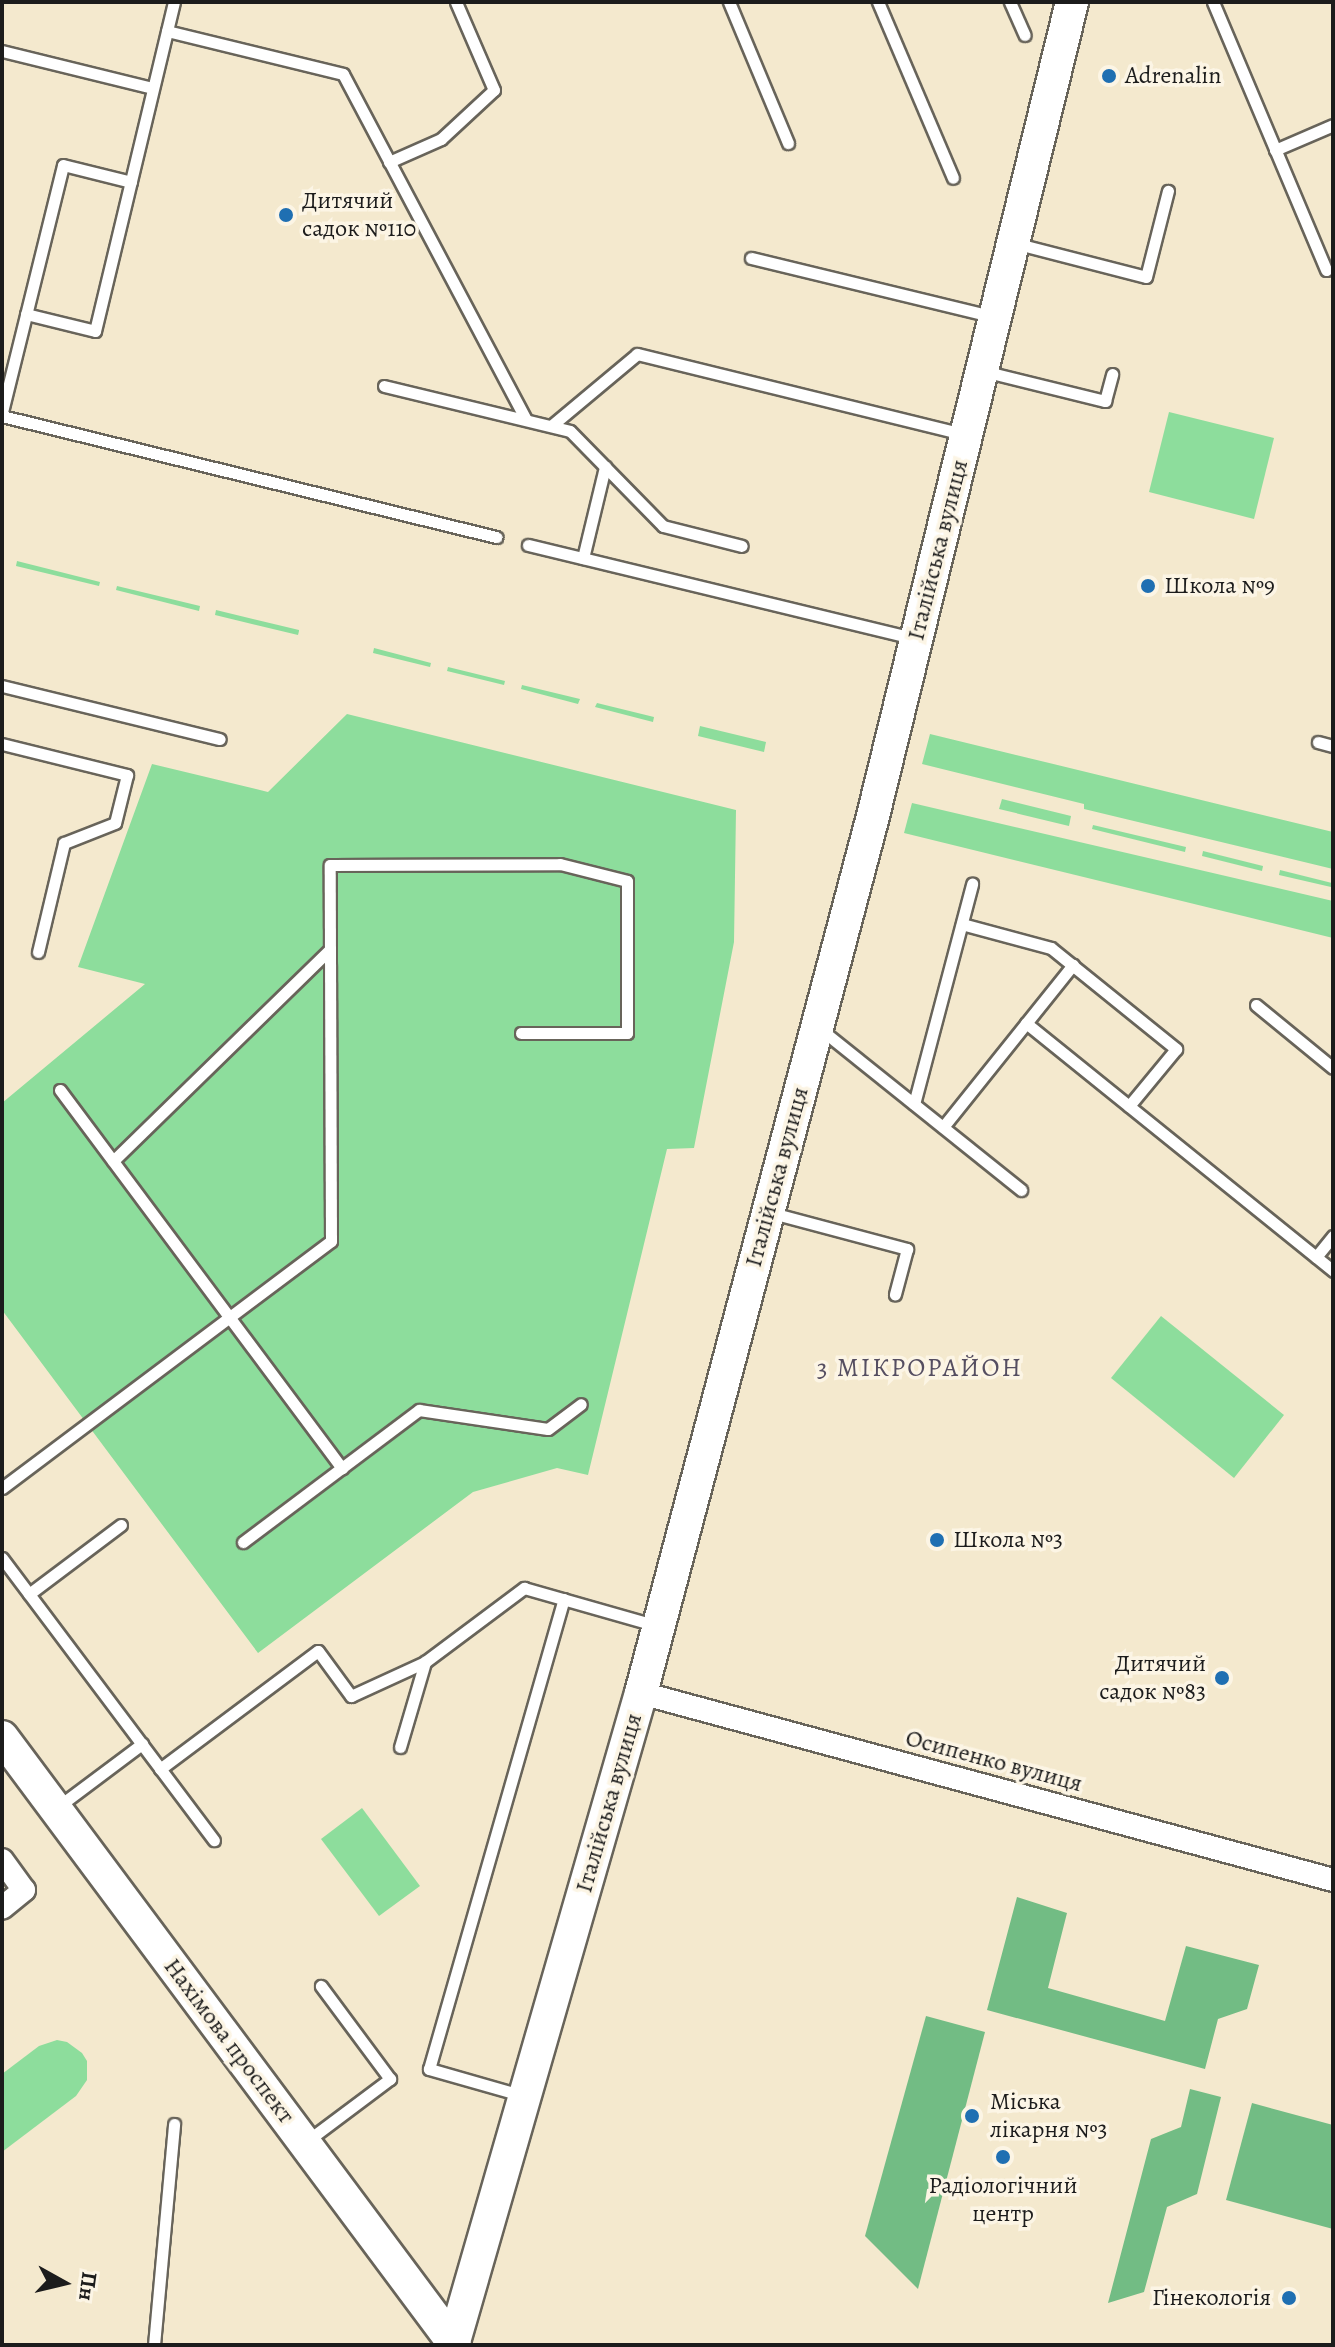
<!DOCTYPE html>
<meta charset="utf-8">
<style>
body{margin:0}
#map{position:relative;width:1335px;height:2347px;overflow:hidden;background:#f4e9ce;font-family:Alegreya,serif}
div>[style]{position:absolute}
.green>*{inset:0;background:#8ddd9c}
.forest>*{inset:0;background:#72bc84}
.roads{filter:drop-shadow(2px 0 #68645a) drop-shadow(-2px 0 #68645a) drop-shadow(0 2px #68645a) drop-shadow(0 -2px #68645a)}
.lane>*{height:11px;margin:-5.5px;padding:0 5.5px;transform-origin:5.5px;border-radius:5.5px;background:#fff}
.street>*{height:22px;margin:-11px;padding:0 11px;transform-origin:11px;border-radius:11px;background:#fff}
.secondary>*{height:32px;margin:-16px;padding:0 16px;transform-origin:16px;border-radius:16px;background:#fff}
.dots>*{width:22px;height:22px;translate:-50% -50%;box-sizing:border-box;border:4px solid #fcf5e5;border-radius:50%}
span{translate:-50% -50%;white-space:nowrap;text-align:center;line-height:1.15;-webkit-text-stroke:7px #fcf5e5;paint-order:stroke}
.poi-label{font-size:24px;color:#1c1c1c}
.left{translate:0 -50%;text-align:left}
.right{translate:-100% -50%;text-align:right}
.street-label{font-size:24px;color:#1c1c1c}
.neighbourhood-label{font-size:26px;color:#554e61;letter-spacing:2px}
.frame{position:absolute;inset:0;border:4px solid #1c1c1c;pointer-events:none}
.north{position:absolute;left:24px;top:2243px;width:80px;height:80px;-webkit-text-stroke:6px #fcf5e5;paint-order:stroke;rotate:98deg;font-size:22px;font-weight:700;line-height:32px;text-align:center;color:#1c1c1c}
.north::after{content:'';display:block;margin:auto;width:28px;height:36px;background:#1c1c1c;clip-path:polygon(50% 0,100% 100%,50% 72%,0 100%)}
</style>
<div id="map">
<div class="green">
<i style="clip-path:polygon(1169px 412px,1274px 438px,1254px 519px,1149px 492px)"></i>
<i style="clip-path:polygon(17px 561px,100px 582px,99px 586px,16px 566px)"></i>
<i style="clip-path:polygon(117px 586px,200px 606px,199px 611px,116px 590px)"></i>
<i style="clip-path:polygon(216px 610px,299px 630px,299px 631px,298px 635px,215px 615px)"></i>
<i style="clip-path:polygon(374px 648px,431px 663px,430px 667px,373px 653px)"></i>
<i style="clip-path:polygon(448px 667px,505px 681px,504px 685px,447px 671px)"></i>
<i style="clip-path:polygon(522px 685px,580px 699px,578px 704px,521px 689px)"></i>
<i style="clip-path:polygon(597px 703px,654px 717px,653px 722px,595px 707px)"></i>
<i style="clip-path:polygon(347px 714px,736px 810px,734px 942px,694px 1148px,667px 1149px,588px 1475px,557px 1468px,473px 1492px,258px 1653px,2px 1310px,2px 1103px,145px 984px,78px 967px,152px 764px,268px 792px)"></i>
<i style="clip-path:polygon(700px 726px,766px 742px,764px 752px,698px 736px)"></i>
<i style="clip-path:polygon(930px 734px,1333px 832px,1333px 869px,1084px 809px,1084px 804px,922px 764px)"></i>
<i style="clip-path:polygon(1002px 799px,1071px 816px,1069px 826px,999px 809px)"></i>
<i style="clip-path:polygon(912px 803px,1333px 901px,1333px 938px,904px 833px)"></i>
<i style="clip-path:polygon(1093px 825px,1186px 847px,1185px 852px,1092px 829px)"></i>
<i style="clip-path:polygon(1203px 851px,1263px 866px,1262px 871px,1202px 856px)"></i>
<i style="clip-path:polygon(1280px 870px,1332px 883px,1331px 887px,1279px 875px)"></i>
<i style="clip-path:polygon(1161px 1316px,1284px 1415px,1234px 1478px,1111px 1378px)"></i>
<i style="clip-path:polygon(362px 1808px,420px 1886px,379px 1916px,321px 1839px)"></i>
<i style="clip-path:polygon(57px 2040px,67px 2042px,82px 2053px,87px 2061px,87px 2080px,76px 2096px,2px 2152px,2px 2074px,39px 2046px)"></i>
</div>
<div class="forest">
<i style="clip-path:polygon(1017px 1897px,1067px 1913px,1048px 1988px,1165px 2021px,1186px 1946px,1259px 1965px,1247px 2009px,1218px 2019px,1205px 2069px,987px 2010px)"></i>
<i style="clip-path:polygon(926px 2016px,985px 2032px,918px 2289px,865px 2236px)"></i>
<i style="clip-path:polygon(1190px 2089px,1221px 2097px,1197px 2194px,1167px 2207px,1144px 2292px,1108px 2303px,1151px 2139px,1181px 2127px)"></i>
<i style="clip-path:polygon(1252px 2103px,1333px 2125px,1333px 2229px,1226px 2200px)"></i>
</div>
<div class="roads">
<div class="lane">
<i style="left:729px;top:2px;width:153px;rotate:67.3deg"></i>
<i style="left:878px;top:2px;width:191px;rotate:66.9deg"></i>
<i style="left:1010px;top:2px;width:36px;rotate:66deg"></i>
<i style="left:1213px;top:2px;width:291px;rotate:67.1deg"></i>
<i style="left:167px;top:31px;width:181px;rotate:13.7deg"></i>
<i style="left:343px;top:74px;width:391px;rotate:62.1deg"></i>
<i style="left:2px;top:51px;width:155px;rotate:13.8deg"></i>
<i style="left:1275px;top:150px;width:63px;rotate:-23.3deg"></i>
<i style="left:389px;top:162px;width:57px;rotate:-23.9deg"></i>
<i style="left:441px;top:139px;width:72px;rotate:-42.8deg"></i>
<i style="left:494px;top:90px;width:96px;rotate:-113.4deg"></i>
<i style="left:1014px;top:243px;width:136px;rotate:14.4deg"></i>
<i style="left:1146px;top:277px;width:89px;rotate:-75.7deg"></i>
<i style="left:751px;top:258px;width:247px;rotate:13.6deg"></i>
<i style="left:26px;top:314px;width:71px;rotate:13.8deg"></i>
<i style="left:95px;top:331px;width:338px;rotate:-76.5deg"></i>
<i style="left:983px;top:371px;width:126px;rotate:13.8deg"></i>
<i style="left:1105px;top:401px;width:28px;rotate:-75deg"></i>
<i style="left:384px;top:386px;width:191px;rotate:13.6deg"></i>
<i style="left:570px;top:431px;width:133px;rotate:45.6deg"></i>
<i style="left:663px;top:526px;width:81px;rotate:14.2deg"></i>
<i style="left:2px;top:412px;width:254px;rotate:-76.1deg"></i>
<i style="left:63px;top:165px;width:70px;rotate:14deg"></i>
<i style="left:2px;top:416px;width:509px;rotate:13.76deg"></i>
<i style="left:551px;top:426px;width:112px;rotate:-39.9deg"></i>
<i style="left:637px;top:354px;width:339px;rotate:13.8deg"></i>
<i style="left:528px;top:545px;width:395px;rotate:13.6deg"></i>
<i style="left:583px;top:558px;width:94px;rotate:-76.4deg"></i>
<i style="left:2px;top:686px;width:224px;rotate:13.7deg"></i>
<i style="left:1318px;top:742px;width:16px;rotate:15deg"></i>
<i style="left:2px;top:744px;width:129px;rotate:13.9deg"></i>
<i style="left:127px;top:775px;width:49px;rotate:104deg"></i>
<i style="left:115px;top:823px;width:55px;rotate:158.6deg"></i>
<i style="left:64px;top:843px;width:112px;rotate:103.4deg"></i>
<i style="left:962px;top:924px;width:92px;rotate:15.1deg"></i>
<i style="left:1051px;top:948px;width:161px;rotate:38.9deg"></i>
<i style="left:1176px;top:1049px;width:74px;rotate:129.5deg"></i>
<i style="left:1256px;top:1005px;width:99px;rotate:39.3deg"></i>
<i style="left:1026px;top:1023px;width:395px;rotate:38.9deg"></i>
<i style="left:819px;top:1028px;width:259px;rotate:38.7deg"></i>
<i style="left:60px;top:1090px;width:472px;rotate:53.3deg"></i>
<i style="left:914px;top:1104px;width:228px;rotate:-75.2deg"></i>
<i style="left:943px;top:1127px;width:208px;rotate:-51.3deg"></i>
<i style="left:113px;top:1161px;width:303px;rotate:-44.3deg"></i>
<i style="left:772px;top:1213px;width:140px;rotate:14.9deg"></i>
<i style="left:907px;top:1249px;width:47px;rotate:104.9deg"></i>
<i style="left:1316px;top:1257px;width:27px;rotate:-51deg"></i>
<i style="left:2px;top:1488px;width:411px;rotate:-36.9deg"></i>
<i style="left:331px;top:1241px;width:376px;rotate:-90.2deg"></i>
<i style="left:330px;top:865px;width:230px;rotate:-0.2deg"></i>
<i style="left:560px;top:864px;width:69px;rotate:14.2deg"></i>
<i style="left:627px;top:881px;width:152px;rotate:90deg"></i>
<i style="left:627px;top:1033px;width:106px;rotate:180deg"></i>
<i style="left:243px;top:1542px;width:220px;rotate:-36.9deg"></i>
<i style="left:419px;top:1410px;width:130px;rotate:8.4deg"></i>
<i style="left:548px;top:1429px;width:41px;rotate:-37.1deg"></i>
<i style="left:2px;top:1558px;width:353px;rotate:53.1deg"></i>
<i style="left:29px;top:1594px;width:115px;rotate:-36.9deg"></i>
<i style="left:400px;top:1747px;width:89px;rotate:-73.6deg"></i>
<i style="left:160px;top:1769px;width:197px;rotate:-36.8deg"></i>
<i style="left:318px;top:1651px;width:56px;rotate:53.7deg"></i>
<i style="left:351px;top:1696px;width:81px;rotate:-24.7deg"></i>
<i style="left:425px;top:1662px;width:124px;rotate:-36.8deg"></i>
<i style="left:524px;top:1588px;width:138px;rotate:15.9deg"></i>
<i style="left:59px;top:1806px;width:104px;rotate:-36.8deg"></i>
<i style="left:524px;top:2096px;width:99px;rotate:-164.1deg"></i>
<i style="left:429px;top:2069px;width:489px;rotate:-74deg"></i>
<i style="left:307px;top:2141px;width:104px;rotate:-36.8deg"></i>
<i style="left:390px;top:2079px;width:116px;rotate:-126.6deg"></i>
<i style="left:154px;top:2345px;width:222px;rotate:-84.8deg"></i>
</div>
<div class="street">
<i style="left:641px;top:1693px;width:717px;rotate:15.12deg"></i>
<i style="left:2px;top:1860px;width:37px;rotate:54deg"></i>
<i style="left:24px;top:1890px;width:28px;rotate:141deg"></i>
</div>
<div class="secondary">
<i style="left:2px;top:1737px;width:758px;rotate:53.31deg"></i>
<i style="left:453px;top:2345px;width:679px;rotate:-73.92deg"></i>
<i style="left:641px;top:1693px;width:903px;rotate:-75.18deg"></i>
<i style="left:872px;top:820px;width:842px;rotate:-76.26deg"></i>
</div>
</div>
<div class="dots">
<i style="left:1109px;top:76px;background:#1f6fb2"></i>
<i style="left:286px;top:215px;background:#1f6fb2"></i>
<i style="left:1148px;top:586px;background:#1f6fb2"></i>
<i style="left:937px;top:1540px;background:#1f6fb2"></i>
<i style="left:1222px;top:1678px;background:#1f6fb2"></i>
<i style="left:972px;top:2116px;background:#1f6fb2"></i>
<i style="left:1003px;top:2157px;background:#1f6fb2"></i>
<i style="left:1289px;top:2298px;background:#1f6fb2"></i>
</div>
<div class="poi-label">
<span class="left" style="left:1125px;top:76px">Adrenalin</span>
<span class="left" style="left:302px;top:215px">Дитячий<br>садок №110</span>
<span class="left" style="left:1164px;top:586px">Школа №9</span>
<span class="left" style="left:953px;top:1540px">Школа №3</span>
<span class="right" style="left:1206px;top:1678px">Дитячий<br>садок №83</span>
<span class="left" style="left:990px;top:2116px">Міська<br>лікарня №3</span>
<span style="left:1003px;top:2200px">Радіологічний<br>центр</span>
<span class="right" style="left:1271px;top:2298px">Гінекологія</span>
</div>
<div class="street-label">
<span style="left:938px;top:550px;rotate:-76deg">Італійська вулиця</span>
<span style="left:777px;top:1177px;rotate:-75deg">Італійська вулиця</span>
<span style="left:994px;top:1761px;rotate:15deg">Осипенко вулиця</span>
<span style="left:609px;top:1803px;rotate:-74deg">Італійська вулиця</span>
<span style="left:229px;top:2041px;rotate:53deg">Нахімова проспект</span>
</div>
<div class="neighbourhood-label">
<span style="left:920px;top:1368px">3 МІКРОРАЙОН</span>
</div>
<div class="frame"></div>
<div class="north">Пн</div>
</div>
